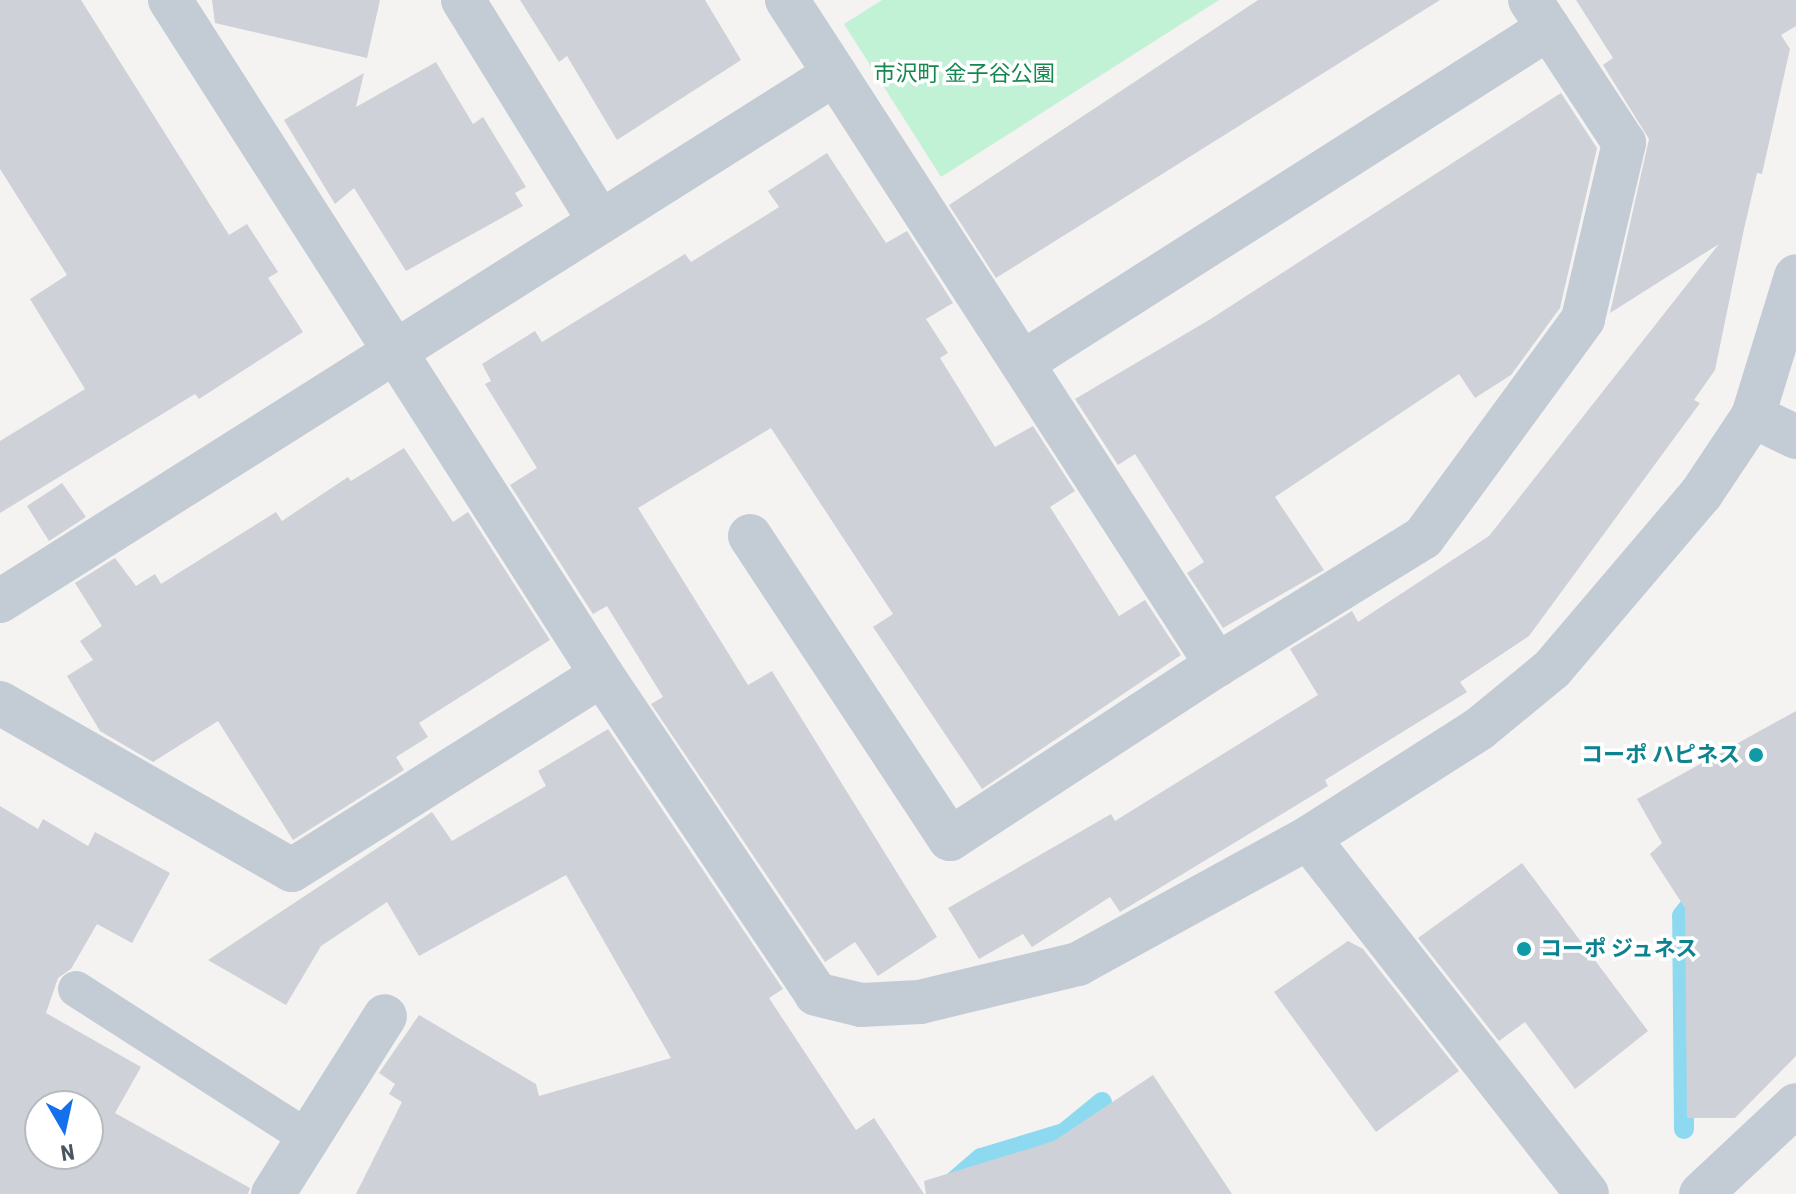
<!DOCTYPE html>
<meta charset="utf-8">
<style>
body{margin:0}
#map{position:relative;width:1796px;height:1194px;overflow:hidden;background:#f5f2f2;font-family:"Roboto Condensed","Noto Sans JP",sans-serif}
div>[style]{position:absolute}
.green>*{inset:0;background:#c1f2d5}
.stream>*{height:20px;margin:-10px;padding:0 10px;transform-origin:10px;border-radius:10px;background:#8ddaf0}
.building>*{inset:0;background:#ced1d7}
.lane>*{height:36px;margin:-18px;padding:0 18px;transform-origin:18px;border-radius:18px;background:#c3ccd4}
.street>*{height:44px;margin:-22px;padding:0 22px;transform-origin:22px;border-radius:22px;background:#c3ccd4}
.dots>*{width:22px;height:22px;translate:-50% -50%;box-sizing:border-box;border:4px solid #fff;border-radius:50%}
span{translate:-50% -50%;white-space:nowrap;text-align:center;line-height:1.15;-webkit-text-stroke:7px #fff;paint-order:stroke}
.park-label{font-size:22px;color:#14884f}
.culture-label{font-size:22px;color:#0d838f;font-weight:700}
.right{translate:-100% -50%;text-align:right}
.left{translate:0 -50%;text-align:left}
.north{position:absolute;left:24px;top:1090px;width:80px;height:80px;box-sizing:border-box;background:#fff;border:2px solid #b6bbc0;border-radius:50%;rotate:171deg;font-size:22px;font-weight:700;line-height:32px;text-align:center;color:#495561}
.north::after{content:'';display:block;margin:auto;width:28px;height:36px;background:#1470ed;clip-path:polygon(50% 0,100% 100%,50% 72%,0 100%)}
</style>
<div id="map">
<div class="green">
<i style="clip-path:polygon(882px 0,1219px 0,941px 177px,844px 24px)"></i>
</div>
<div class="stream">
<i style="left:1684px;top:1129px;width:213px;rotate:-90.5deg"></i>
<i style="left:1682px;top:916px;width:29px;rotate:-52deg"></i>
<i style="left:939px;top:1194px;width:55px;rotate:-40.6deg"></i>
<i style="left:981px;top:1158px;width:87px;rotate:-16.8deg"></i>
<i style="left:1064px;top:1133px;width:49px;rotate:-39.2deg"></i>
</div>
<div class="building">
<i style="clip-path:polygon(0 0,81px 0,229px 235px,247px 224px,278px 272px,268px 278px,303px 332px,199px 399px,195px 394px,0 513px,0 441px,85px 389px,30px 299px,67px 275px,0 169px)"></i>
<i style="clip-path:polygon(212px 0,380px 0,367px 58px,215px 23px)"></i>
<i style="clip-path:polygon(520px 0,705px 0,741px 60px,617px 140px,567px 56px,559px 62px)"></i>
<i style="clip-path:polygon(1258px 0,1440px 0,996px 278px,949px 205px)"></i>
<i style="clip-path:polygon(1576px 0,1796px 0,1796px 26px,1781px 35px,1790px 49px,1762px 174px,1757px 173px,1744px 229px,1715px 370px,1694px 400px,1700px 403px,1529px 636px,1460px 682px,1467px 692px,1325px 780px,1328px 786px,1120px 912px,1110px 897px,1032px 947px,1023px 934px,979px 959px,948px 908px,1111px 814px,1115px 821px,1318px 695px,1290px 649px,1352px 611px,1358px 622px,1489px 536px,1719px 244px,1610px 313px,1649px 139px,1603px 65px,1613px 58px)"></i>
<i style="clip-path:polygon(436px 62px,473px 124px,483px 117px,526px 187px,515px 193px,523px 206px,406px 271px,354px 188px,335px 204px,284px 120px,364px 73px,356px 107px)"></i>
<i style="clip-path:polygon(1561px 93px,1597px 148px,1560px 308px,1511px 375px,1475px 398px,1459px 374px,1275px 497px,1324px 570px,1223px 628px,1187px 573px,1204px 562px,1135px 454px,1118px 465px,1075px 399px,1209px 320px)"></i>
<i style="clip-path:polygon(827px 153px,886px 243px,907px 231px,953px 303px,926px 319px,948px 353px,940px 358px,995px 447px,1033px 426px,1075px 491px,1050px 507px,1119px 616px,1145px 600px,1181px 655px,982px 789px,873px 627px,893px 614px,771px 428px,638px 508px,748px 685px,772px 671px,937px 937px,878px 976px,855px 942px,825px 962px,651px 704px,663px 697px,607px 606px,593px 614px,510px 485px,537px 468px,485px 384px,491px 381px,482px 364px,535px 331px,542px 342px,685px 254px,691px 262px,779px 207px,768px 191px)"></i>
<i style="clip-path:polygon(404px 448px,453px 522px,468px 512px,550px 640px,419px 723px,428px 737px,396px 757px,404px 770px,293px 840px,218px 721px,153px 762px,100px 731px,67px 676px,93px 660px,80px 641px,102px 626px,75px 583px,115px 558px,136px 586px,155px 574px,161px 584px,276px 512px,282px 521px,348px 477px,351px 481px)"></i>
<i style="clip-path:polygon(62px 483px,86px 517px,49px 541px,27px 506px)"></i>
<i style="clip-path:polygon(1796px 711px,1796px 1056px,1735px 1118px,1687px 1118px,1685px 908px,1650px 854px,1662px 843px,1637px 799px)"></i>
<i style="clip-path:polygon(608px 729px,783px 989px,769px 998px,856px 1130px,874px 1118px,924px 1194px,356px 1194px,402px 1102px,389px 1094px,395px 1084px,379px 1073px,419px 1015px,536px 1084px,539px 1096px,671px 1058px,566px 875px,419px 956px,387px 902px,321px 946px,286px 1005px,208px 960px,432px 812px,452px 841px,546px 786px,538px 771px)"></i>
<i style="clip-path:polygon(evenodd,0 806px,38px 829px,43px 819px,88px 846px,95px 832px,170px 873px,132px 943px,97px 924px,71px 969px,58px 978px,46px 1013px,141px 1067px,115px 1113px,250px 1188px,248px 1194px,0 1194px,0 806px,40px 1106px,88px 1106px,88px 1154px,40px 1154px,40px 1106px)"></i>
<i style="clip-path:polygon(1522px 863px,1648px 1031px,1575px 1089px,1525px 1022px,1499px 1041px,1418px 938px)"></i>
<i style="clip-path:polygon(1348px 941px,1363px 949px,1459px 1071px,1376px 1132px,1274px 992px)"></i>
<i style="clip-path:polygon(1153px 1075px,1232px 1194px,926px 1194px,924px 1181px,1054px 1141px)"></i>
</div>
<div class="lane">
<i style="left:76px;top:989px;width:272px;rotate:32.7deg"></i>
</div>
<div class="street">
<i style="left:170px;top:0;width:801px;rotate:57.38deg"></i>
<i style="left:602px;top:675px;width:384px;rotate:56.1deg"></i>
<i style="left:816px;top:994px;width:46px;rotate:13.7deg"></i>
<i style="left:861px;top:1005px;width:59px;rotate:-2.9deg"></i>
<i style="left:920px;top:1002px;width:163px;rotate:-13.5deg"></i>
<i style="left:1078px;top:964px;width:262px;rotate:-28.7deg"></i>
<i style="left:1308px;top:838px;width:203px;rotate:-32.5deg"></i>
<i style="left:1479px;top:729px;width:94px;rotate:-39.4deg"></i>
<i style="left:1552px;top:669px;width:230px;rotate:-49.6deg"></i>
<i style="left:1701px;top:494px;width:94px;rotate:-56.3deg"></i>
<i style="left:1753px;top:416px;width:146px;rotate:-72.9deg"></i>
<i style="left:463px;top:0;width:261px;rotate:58.3deg"></i>
<i style="left:787px;top:0;width:88px;rotate:57deg"></i>
<i style="left:1022px;top:363px;width:624px;rotate:-32.44deg"></i>
<i style="left:1753px;top:416px;width:48px;rotate:26deg"></i>
<i style="left:750px;top:536px;width:363px;rotate:56.6deg"></i>
<i style="left:950px;top:839px;width:319px;rotate:-33.1deg"></i>
<i style="left:0;top:601px;width:987px;rotate:-32.26deg"></i>
<i style="left:835px;top:74px;width:704px;rotate:57.12deg"></i>
<i style="left:1217px;top:665px;width:242px;rotate:-31.7deg"></i>
<i style="left:1423px;top:538px;width:271px;rotate:-53.8deg"></i>
<i style="left:1583px;top:319px;width:181px;rotate:-76.9deg"></i>
<i style="left:1624px;top:143px;width:171px;rotate:-123.3deg"></i>
<i style="left:0;top:703px;width:336px;rotate:29.8deg"></i>
<i style="left:292px;top:870px;width:366px;rotate:-32.2deg"></i>
<i style="left:1308px;top:838px;width:452px;rotate:51.9deg"></i>
<i style="left:273px;top:1194px;width:210px;rotate:-57.8deg"></i>
<i style="left:1701px;top:1194px;width:130px;rotate:-43.1deg"></i>
</div>
<div class="dots">
<i style="left:1756px;top:755px;background:#0f9aa8"></i>
<i style="left:1524px;top:949px;background:#0f9aa8"></i>
</div>
<div class="park-label">
<span style="left:964px;top:74px">市沢町 金子谷公園</span>
</div>
<div class="culture-label">
<span class="right" style="left:1740px;top:755px">コーポ ハピネス</span>
<span class="left" style="left:1540px;top:949px">コーポ ジュネス</span>
</div>
<div class="north">N</div>
</div>
